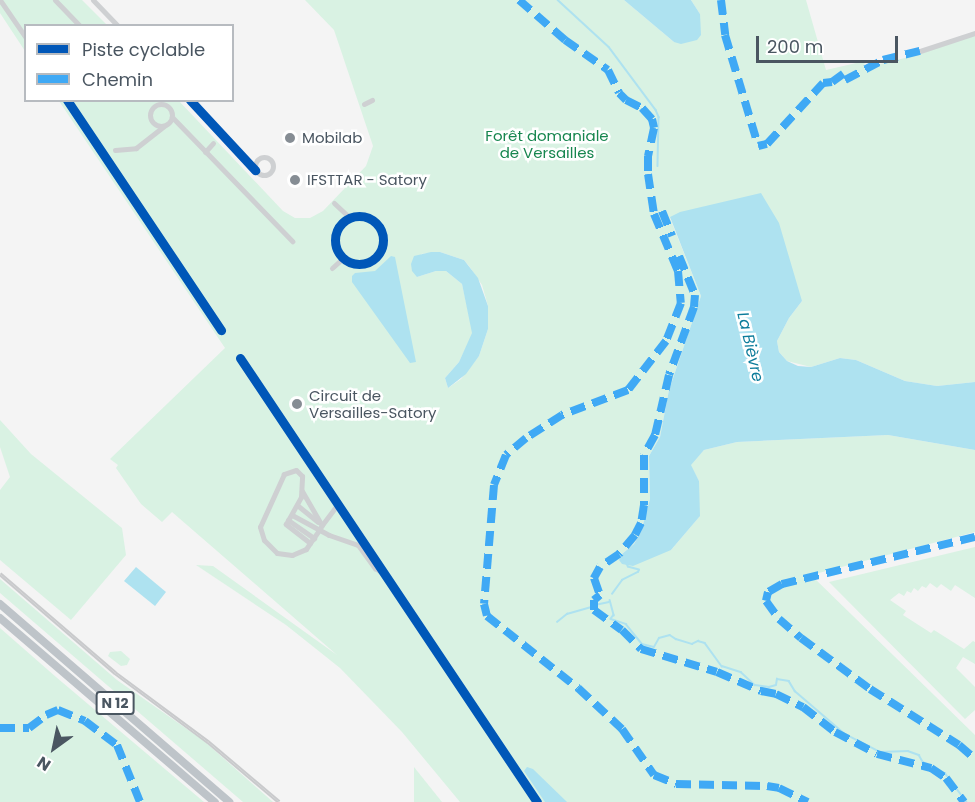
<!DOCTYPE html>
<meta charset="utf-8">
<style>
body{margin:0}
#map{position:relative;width:975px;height:802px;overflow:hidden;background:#f4f4f4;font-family:Poppins,sans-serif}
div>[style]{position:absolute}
.green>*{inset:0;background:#d9f2e3}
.water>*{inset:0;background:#aee2f0}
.stream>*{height:1.5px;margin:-0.75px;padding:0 0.75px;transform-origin:0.75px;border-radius:0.75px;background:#aee2f0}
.minor>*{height:5px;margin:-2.5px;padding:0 2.5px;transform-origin:2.5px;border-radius:2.5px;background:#ced0d2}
.minor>.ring{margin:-2.5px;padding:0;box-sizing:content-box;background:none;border:5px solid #ced0d2;border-radius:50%}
.highway>*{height:8px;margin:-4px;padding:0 4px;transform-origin:4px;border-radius:4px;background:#bec4c9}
.rail>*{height:4px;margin-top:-2px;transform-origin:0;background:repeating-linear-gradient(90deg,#fff 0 4.5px,#c9cacc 0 9px);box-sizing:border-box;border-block:2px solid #c9cacc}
.quiet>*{height:8px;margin-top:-4px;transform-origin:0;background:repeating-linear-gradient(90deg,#3fa9f5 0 15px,transparent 0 23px)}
.cycleway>*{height:9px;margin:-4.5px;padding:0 4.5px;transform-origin:4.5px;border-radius:4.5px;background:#0057b8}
.cycleway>.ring{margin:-4.5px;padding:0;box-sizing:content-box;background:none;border:9px solid #0057b8;border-radius:50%}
.dots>*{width:16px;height:16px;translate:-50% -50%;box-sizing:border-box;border:3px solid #fff;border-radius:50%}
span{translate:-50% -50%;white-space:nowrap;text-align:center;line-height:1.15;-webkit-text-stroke:5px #fff;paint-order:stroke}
.shield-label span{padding:2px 4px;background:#fff;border:2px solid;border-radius:4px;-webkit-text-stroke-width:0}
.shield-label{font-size:14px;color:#4a5661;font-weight:700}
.park-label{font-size:15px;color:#17864f}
.poi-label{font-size:15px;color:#4a5661}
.left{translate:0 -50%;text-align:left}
.water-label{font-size:16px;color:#0c7c9b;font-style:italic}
.legend{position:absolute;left:24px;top:24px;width:210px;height:78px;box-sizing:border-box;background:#fff;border:2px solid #b7bbc0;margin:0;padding:8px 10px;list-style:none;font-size:18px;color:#4a5661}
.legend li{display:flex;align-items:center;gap:12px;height:30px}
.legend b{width:30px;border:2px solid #b7bbc0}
.north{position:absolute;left:24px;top:718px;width:60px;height:60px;-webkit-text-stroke:4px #fff;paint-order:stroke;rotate:213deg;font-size:16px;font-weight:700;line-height:24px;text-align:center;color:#4a5661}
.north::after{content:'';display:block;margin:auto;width:21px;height:27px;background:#4a5661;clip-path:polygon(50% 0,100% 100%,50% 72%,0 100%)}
.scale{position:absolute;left:756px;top:36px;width:142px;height:27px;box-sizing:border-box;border:3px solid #4a5661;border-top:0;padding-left:8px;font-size:18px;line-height:21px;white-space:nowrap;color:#4a5661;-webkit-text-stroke:4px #fff;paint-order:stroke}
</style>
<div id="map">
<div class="green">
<i style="clip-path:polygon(0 0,82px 0,107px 25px,26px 26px,25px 51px,0 13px)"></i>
<i style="clip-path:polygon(evenodd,305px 0,624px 0,674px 42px,700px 14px,691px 0,806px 0,826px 70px,865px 61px,864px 68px,913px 56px,975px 35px,975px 382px,937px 386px,905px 381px,856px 360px,840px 358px,811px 367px,787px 361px,779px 352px,777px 341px,789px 318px,802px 301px,670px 218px,701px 296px,669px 390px,660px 437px,649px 456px,650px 499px,641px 532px,634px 544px,622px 554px,671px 550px,699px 517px,699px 481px,690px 465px,704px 450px,737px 442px,888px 435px,975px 450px,975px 532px,811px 575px,975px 735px,975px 802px,460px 802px,402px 732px,340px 668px,286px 625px,196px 565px,213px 566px,337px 655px,172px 512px,162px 522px,141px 504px,116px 468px,118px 465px,110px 459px,225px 348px,59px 101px,179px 101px,283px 211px,295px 218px,310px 218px,323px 211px,366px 166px,373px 146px,334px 30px,305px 0,440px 252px,464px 260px,469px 266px,482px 285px,488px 306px,488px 329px,479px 356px,461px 379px,448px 388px,445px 378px,459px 362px,473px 333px,462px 284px,446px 271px,436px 271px,417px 277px,421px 254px,440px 252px)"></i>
<i style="clip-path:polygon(0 420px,31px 454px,122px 528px,126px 555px,71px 620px,0 560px,0 490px,10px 477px,0 447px)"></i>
<i style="clip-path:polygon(975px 547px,975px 598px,955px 585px,951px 591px,941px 584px,937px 588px,930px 583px,926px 588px,922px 586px,918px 591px,914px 588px,911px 593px,907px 591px,904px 596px,899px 593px,890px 600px,906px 611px,903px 615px,931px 633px,934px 630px,964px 649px,973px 641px,975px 642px,975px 664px,963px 657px,956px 668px,975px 687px,975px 710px,965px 719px,829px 582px)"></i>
<i style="clip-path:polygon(0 579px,117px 680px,204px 741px,273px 802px,243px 802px,0 593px)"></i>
<i style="clip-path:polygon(0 628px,56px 677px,204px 802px,0 802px)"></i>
<i style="clip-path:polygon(121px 651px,130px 659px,127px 665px,121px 666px,108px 656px,110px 652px)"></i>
<i style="clip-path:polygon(414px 767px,442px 802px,414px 802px)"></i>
</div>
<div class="water">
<i style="clip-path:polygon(624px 0,691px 0,700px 14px,701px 35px,697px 40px,681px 44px,674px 42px)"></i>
<i style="clip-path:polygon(761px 193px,779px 223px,802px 301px,789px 318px,777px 341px,779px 352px,787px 361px,798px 366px,811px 367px,840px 358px,856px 360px,905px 381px,937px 386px,975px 382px,975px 450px,888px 435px,737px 442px,704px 450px,691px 465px,699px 481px,700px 516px,671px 550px,633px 566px,622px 564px,619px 560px,622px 554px,634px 544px,641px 532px,650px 499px,649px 456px,660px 437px,669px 390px,701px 296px,670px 217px,680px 212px)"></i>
<i style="clip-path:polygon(431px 252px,440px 252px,464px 260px,478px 278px,488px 306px,488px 329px,479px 356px,466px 374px,448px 388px,445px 378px,459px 362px,472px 333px,462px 284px,446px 271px,436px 271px,417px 277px,412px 271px,411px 264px,414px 256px)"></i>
<i style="clip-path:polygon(391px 256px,395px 257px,416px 362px,410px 363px,352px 282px,352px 276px,355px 273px,375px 271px)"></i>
<i style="clip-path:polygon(136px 567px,166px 592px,155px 606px,124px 581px)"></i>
<i style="clip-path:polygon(527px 767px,533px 769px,567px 802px,545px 802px,524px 771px)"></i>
</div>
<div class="stream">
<i style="left:558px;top:0;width:69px;rotate:42.7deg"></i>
<i style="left:609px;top:47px;width:79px;rotate:53.3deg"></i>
<i style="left:656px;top:110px;width:8px;rotate:67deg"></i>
<i style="left:659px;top:117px;width:49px;rotate:91.2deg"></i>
<i style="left:612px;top:594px;width:17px;rotate:-54deg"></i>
<i style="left:622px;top:580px;width:18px;rotate:-27deg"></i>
<i style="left:638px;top:572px;width:2px;rotate:-63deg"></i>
<i style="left:639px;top:570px;width:11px;rotate:-165deg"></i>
<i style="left:628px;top:567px;width:4px;rotate:-117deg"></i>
<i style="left:610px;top:600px;width:16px;rotate:75deg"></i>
<i style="left:614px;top:615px;width:5px;rotate:127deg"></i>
<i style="left:611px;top:619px;width:16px;rotate:18deg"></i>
<i style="left:626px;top:624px;width:26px;rotate:51deg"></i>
<i style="left:642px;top:644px;width:12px;rotate:14deg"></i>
<i style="left:654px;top:647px;width:10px;rotate:-61deg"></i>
<i style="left:659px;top:638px;width:11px;rotate:-15deg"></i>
<i style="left:670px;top:635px;width:7px;rotate:34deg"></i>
<i style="left:676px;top:639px;width:17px;rotate:17deg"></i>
<i style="left:692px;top:644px;width:7px;rotate:-27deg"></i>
<i style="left:698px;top:641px;width:7px;rotate:16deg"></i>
<i style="left:705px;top:643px;width:29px;rotate:54deg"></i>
<i style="left:722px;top:666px;width:20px;rotate:18deg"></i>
<i style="left:741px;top:672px;width:19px;rotate:43deg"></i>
<i style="left:755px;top:685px;width:14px;rotate:8deg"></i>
<i style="left:769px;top:687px;width:7px;rotate:-16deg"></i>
<i style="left:776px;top:685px;width:6px;rotate:-81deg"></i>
<i style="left:777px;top:679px;width:12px;rotate:9deg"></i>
<i style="left:789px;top:681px;width:12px;rotate:59deg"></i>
<i style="left:795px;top:691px;width:66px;rotate:40.7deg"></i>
<i style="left:845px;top:734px;width:39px;rotate:27deg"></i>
<i style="left:880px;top:752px;width:28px;rotate:-2deg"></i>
<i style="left:908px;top:751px;width:12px;rotate:20deg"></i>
<i style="left:919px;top:755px;width:8px;rotate:60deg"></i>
<i style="left:923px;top:762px;width:25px;rotate:27deg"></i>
<i style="left:945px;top:773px;width:36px;rotate:53deg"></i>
<i style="left:595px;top:605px;width:14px;rotate:-12deg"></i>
<i style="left:557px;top:622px;width:13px;rotate:-39deg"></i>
<i style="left:567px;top:614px;width:25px;rotate:-16deg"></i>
</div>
<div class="minor">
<i style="left:0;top:0;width:46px;rotate:55.6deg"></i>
<i style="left:55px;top:0;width:36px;rotate:46deg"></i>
<i style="left:93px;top:0;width:36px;rotate:46deg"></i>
<i style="left:920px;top:51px;width:58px;rotate:-18.1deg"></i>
<i style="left:67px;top:100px;width:277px;rotate:56.2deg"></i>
<i style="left:190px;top:100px;width:96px;rotate:47.1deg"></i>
<i class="ring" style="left:150px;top:104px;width:17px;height:17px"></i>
<i style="left:364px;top:104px;width:9px;rotate:-27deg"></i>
<i style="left:172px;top:117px;width:173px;rotate:45.9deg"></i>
<i style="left:115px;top:150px;width:21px;rotate:-5deg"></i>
<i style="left:136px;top:148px;width:36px;rotate:-38deg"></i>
<i style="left:205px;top:152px;width:12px;rotate:-48deg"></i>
<i class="ring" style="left:255px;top:157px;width:13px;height:13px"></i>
<i style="left:334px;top:203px;width:22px;rotate:43deg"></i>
<i class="ring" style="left:335px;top:216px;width:43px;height:43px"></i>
<i style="left:332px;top:268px;width:15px;rotate:-42deg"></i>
<i style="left:240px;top:358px;width:534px;rotate:56.22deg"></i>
<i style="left:302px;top:491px;width:39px;rotate:60deg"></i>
<i style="left:297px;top:505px;width:27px;rotate:39deg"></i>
<i style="left:292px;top:515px;width:42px;rotate:28.4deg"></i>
<i style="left:329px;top:535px;width:31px;rotate:19deg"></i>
<i style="left:358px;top:545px;width:29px;rotate:54deg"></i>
<i style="left:375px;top:568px;width:11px;rotate:34deg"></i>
<i style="left:288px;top:520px;width:32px;rotate:35deg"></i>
<i style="left:310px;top:543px;width:31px;rotate:-142deg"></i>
<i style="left:286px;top:524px;width:31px;rotate:-61deg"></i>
<i style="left:301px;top:497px;width:21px;rotate:-87deg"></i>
<i style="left:302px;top:476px;width:8px;rotate:-135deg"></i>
<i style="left:296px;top:470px;width:13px;rotate:162deg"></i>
<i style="left:284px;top:474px;width:58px;rotate:114.4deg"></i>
<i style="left:260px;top:527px;width:14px;rotate:73deg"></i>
<i style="left:264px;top:540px;width:18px;rotate:45deg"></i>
<i style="left:277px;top:553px;width:15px;rotate:8deg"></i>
<i style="left:292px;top:555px;width:15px;rotate:-23deg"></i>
<i style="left:306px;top:549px;width:7px;rotate:-56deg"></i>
<i style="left:310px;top:543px;width:16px;rotate:-55deg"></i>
<i style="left:319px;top:530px;width:6px;rotate:-59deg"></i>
<i style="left:322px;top:525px;width:26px;rotate:-53deg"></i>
</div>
<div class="highway">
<i style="left:0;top:604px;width:303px;rotate:40.8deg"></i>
<i style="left:0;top:618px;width:283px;rotate:40.6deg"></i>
</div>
<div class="rail">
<i style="left:0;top:574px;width:152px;rotate:40.7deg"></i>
<i style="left:115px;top:673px;width:116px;rotate:36.6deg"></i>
<i style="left:208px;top:742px;width:93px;rotate:40.2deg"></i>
</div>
<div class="quiet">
<i style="left:519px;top:0;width:61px;rotate:41deg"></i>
<i style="left:565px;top:40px;width:52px;rotate:34.9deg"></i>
<i style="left:608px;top:70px;width:25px;rotate:64deg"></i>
<i style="left:619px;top:93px;width:10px;rotate:45deg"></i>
<i style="left:626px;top:100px;width:18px;rotate:27deg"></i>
<i style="left:642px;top:108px;width:15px;rotate:48deg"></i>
<i style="left:652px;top:119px;width:9px;rotate:77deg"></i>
<i style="left:654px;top:128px;width:29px;rotate:102deg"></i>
<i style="left:648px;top:156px;width:18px;rotate:90deg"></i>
<i style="left:648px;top:174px;width:40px;rotate:81.5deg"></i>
<i style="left:654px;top:214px;width:62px;rotate:67.2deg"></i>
<i style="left:678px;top:271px;width:32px;rotate:85deg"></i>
<i style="left:681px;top:303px;width:41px;rotate:111.5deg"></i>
<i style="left:666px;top:341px;width:62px;rotate:127.8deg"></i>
<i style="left:628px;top:390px;width:71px;rotate:159.3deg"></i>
<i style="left:562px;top:415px;width:43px;rotate:147.4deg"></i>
<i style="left:526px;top:438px;width:26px;rotate:140deg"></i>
<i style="left:506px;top:455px;width:32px;rotate:112deg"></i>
<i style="left:494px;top:485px;width:119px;rotate:94.8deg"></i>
<i style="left:484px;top:604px;width:12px;rotate:76deg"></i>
<i style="left:487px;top:616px;width:116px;rotate:38.4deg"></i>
<i style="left:578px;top:688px;width:60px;rotate:43deg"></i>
<i style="left:622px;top:729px;width:56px;rotate:55.2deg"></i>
<i style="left:654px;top:775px;width:24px;rotate:22deg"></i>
<i style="left:676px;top:784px;width:91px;rotate:1.3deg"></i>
<i style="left:767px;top:786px;width:12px;rotate:9deg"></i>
<i style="left:779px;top:788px;width:32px;rotate:26deg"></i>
<i style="left:721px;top:0;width:35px;rotate:83deg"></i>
<i style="left:725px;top:35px;width:112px;rotate:73.3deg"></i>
<i style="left:845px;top:80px;width:43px;rotate:-27.8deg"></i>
<i style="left:883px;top:60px;width:38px;rotate:-14deg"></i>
<i style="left:758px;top:146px;width:9px;rotate:-13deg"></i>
<i style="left:767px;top:144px;width:83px;rotate:-47.4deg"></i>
<i style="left:823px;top:83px;width:9px;rotate:-6deg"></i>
<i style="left:832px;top:82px;width:14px;rotate:-36deg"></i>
<i style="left:662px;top:211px;width:27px;rotate:68deg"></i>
<i style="left:679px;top:256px;width:42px;rotate:67.7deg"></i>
<i style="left:695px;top:295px;width:12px;rotate:95deg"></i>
<i style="left:694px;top:307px;width:72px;rotate:110.2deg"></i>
<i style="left:669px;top:375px;width:62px;rotate:103.1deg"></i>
<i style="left:655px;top:435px;width:23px;rotate:119deg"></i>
<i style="left:644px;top:455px;width:50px;rotate:90deg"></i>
<i style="left:644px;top:505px;width:18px;rotate:99deg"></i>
<i style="left:641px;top:523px;width:13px;rotate:117deg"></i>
<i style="left:635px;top:535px;width:25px;rotate:130deg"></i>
<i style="left:619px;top:554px;width:23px;rotate:146deg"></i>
<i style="left:600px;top:567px;width:13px;rotate:119deg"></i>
<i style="left:594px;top:578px;width:18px;rotate:71deg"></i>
<i style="left:600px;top:595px;width:8px;rotate:140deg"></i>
<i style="left:594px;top:600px;width:10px;rotate:90deg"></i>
<i style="left:594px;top:610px;width:34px;rotate:36deg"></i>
<i style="left:622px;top:630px;width:27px;rotate:45deg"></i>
<i style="left:641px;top:649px;width:79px;rotate:16.8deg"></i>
<i style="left:717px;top:672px;width:48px;rotate:23.4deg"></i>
<i style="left:761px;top:691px;width:15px;rotate:11deg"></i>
<i style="left:776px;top:694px;width:30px;rotate:26deg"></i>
<i style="left:803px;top:707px;width:41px;rotate:38deg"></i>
<i style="left:835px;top:732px;width:47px;rotate:27.6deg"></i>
<i style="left:877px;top:754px;width:56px;rotate:14.5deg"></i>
<i style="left:931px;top:768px;width:18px;rotate:34deg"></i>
<i style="left:946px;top:778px;width:30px;rotate:53deg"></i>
<i style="left:975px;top:537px;width:199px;rotate:166.3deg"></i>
<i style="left:782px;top:584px;width:16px;rotate:150deg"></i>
<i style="left:768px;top:592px;width:9px;rotate:103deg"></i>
<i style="left:766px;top:601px;width:22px;rotate:54deg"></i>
<i style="left:779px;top:619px;width:29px;rotate:41deg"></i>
<i style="left:801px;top:638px;width:86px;rotate:36.5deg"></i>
<i style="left:870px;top:689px;width:105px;rotate:32.2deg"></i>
<i style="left:959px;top:745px;width:21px;rotate:41deg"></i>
<i style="left:0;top:728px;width:29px"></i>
<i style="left:29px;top:728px;width:21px;rotate:-37deg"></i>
<i style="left:46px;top:715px;width:13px;rotate:-23deg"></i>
<i style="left:58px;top:710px;width:29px;rotate:22deg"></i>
<i style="left:85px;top:721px;width:40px;rotate:37deg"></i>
<i style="left:117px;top:745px;width:61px;rotate:68deg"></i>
</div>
<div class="cycleway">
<i style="left:67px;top:100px;width:277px;rotate:56.2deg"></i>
<i style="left:190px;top:100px;width:96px;rotate:47.1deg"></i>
<i class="ring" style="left:335px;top:216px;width:39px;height:39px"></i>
<i style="left:240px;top:358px;width:534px;rotate:56.22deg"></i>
</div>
<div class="dots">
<i style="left:290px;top:138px;background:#868d94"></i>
<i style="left:295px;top:180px;background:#868d94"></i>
<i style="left:297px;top:404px;background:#868d94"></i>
</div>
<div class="shield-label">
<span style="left:115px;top:703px">N 12</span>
</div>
<div class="park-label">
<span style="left:547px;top:144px">Forêt domaniale<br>de Versailles</span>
</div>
<div class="poi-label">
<span class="left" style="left:302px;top:138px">Mobilab</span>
<span class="left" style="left:307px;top:180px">IFSTTAR - Satory</span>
<span class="left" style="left:309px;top:404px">Circuit de<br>Versailles-Satory</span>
</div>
<div class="water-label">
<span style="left:750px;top:347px;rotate:77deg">La Bièvre</span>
</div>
<ul class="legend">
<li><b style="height:8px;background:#0057b8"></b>Piste cyclable</li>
<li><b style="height:8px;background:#3fa9f5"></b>Chemin</li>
</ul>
<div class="north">N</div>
<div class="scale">200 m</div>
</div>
